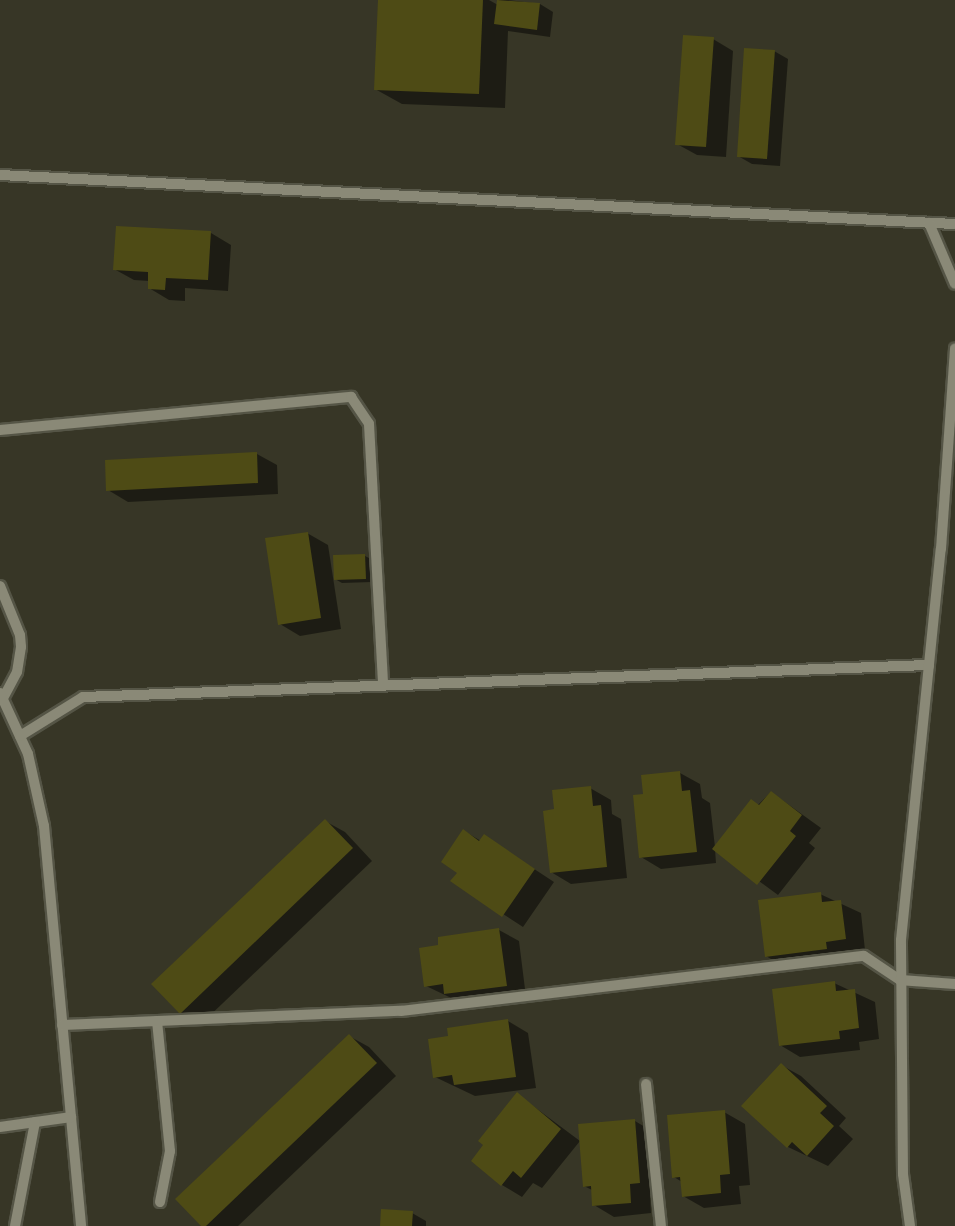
<!DOCTYPE html>
<style>
body{margin:0}
#map{position:relative;width:955px;height:1226px;overflow:hidden;background:#373626;font-family:"Exo 2",sans-serif}
div>[style]{position:absolute}
.shadow>*{inset:0;background:#0007}
.building>*{inset:0;background:#4e4b15}
.roads{filter:drop-shadow(2px 0 #555546) drop-shadow(-2px 0 #555546) drop-shadow(0 2px #555546) drop-shadow(0 -2px #555546)}
.lane>*{height:10px;margin:-5px;padding:0 5px;transform-origin:5px;border-radius:5px;background:#8a8977}
span{translate:-50% -50%;white-space:nowrap;text-align:center;line-height:1.15;-webkit-text-stroke:5px #2d2c1c;paint-order:stroke}
</style>
<div id="map">
<div class="shadow">
<i style="clip-path:polygon(379px 0,489px 0,498px 5px,499px 0,507px 0,540px 4px,553px 12px,550px 37px,508px 31px,505px 108px,402px 104px,375px 89px)"></i>
<i style="clip-path:polygon(713px 39px,733px 51px,726px 157px,697px 155px,677px 144px)"></i>
<i style="clip-path:polygon(774px 51px,788px 59px,780px 166px,752px 164px,738px 156px)"></i>
<i style="clip-path:polygon(211px 233px,231px 245px,228px 291px,185px 288px,185px 301px,169px 300px,149px 288px,149px 281px,134px 280px,114px 269px)"></i>
<i style="clip-path:polygon(257px 454px,277px 465px,278px 494px,128px 502px,108px 490px)"></i>
<i style="clip-path:polygon(307px 533px,328px 545px,341px 629px,300px 636px,280px 624px)"></i>
<i style="clip-path:polygon(365px 556px,371px 559px,372px 582px,342px 583px,335px 579px)"></i>
<i style="clip-path:polygon(680px 773px,700px 784px,702px 798px,710px 803px,715px 847px,771px 792px,821px 828px,809px 843px,815px 848px,778px 895px,715px 849px,716px 863px,661px 869px,641px 857px,645px 796px)"></i>
<i style="clip-path:polygon(590px 788px,611px 800px,612px 814px,621px 819px,627px 878px,571px 884px,551px 872px)"></i>
<i style="clip-path:polygon(325px 821px,345px 832px,372px 861px,201px 1024px,180px 1013px)"></i>
<i style="clip-path:polygon(464px 831px,481px 841px,484px 836px,554px 882px,523px 927px,452px 881px,459px 872px)"></i>
<i style="clip-path:polygon(820px 894px,861px 913px,865px 950px,845px 953px,846px 960px,786px 968px,766px 956px)"></i>
<i style="clip-path:polygon(499px 930px,519px 941px,526px 997px,466px 1005px,426px 986px,440px 946px)"></i>
<i style="clip-path:polygon(834px 983px,875px 1002px,879px 1039px,859px 1042px,860px 1050px,800px 1057px,780px 1045px)"></i>
<i style="clip-path:polygon(508px 1021px,528px 1033px,536px 1088px,475px 1096px,435px 1077px,450px 1037px)"></i>
<i style="clip-path:polygon(349px 1036px,369px 1047px,396px 1076px,238px 1226px,203px 1226px)"></i>
<i style="clip-path:polygon(781px 1065px,801px 1076px,846px 1118px,839px 1126px,853px 1139px,828px 1166px,788px 1147px)"></i>
<i style="clip-path:polygon(517px 1094px,580px 1141px,542px 1188px,533px 1183px,522px 1197px,502px 1185px)"></i>
<i style="clip-path:polygon(724px 1112px,745px 1124px,750px 1185px,739px 1186px,741px 1204px,704px 1208px,683px 1196px,682px 1182px,674px 1177px)"></i>
<i style="clip-path:polygon(635px 1121px,655px 1133px,660px 1194px,650px 1195px,651px 1213px,614px 1217px,594px 1205px,592px 1190px,584px 1186px)"></i>
<i style="clip-path:polygon(412px 1213px,426px 1221px,426px 1226px,382px 1226px)"></i>
</div>
<div class="building">
<i style="clip-path:polygon(378px 0,483px 0,479px 94px,374px 90px)"></i>
<i style="clip-path:polygon(497px 0,540px 3px,537px 30px,494px 24px)"></i>
<i style="clip-path:polygon(683px 35px,714px 37px,706px 147px,675px 145px)"></i>
<i style="clip-path:polygon(744px 48px,775px 50px,767px 159px,737px 157px)"></i>
<i style="clip-path:polygon(116px 226px,211px 231px,208px 280px,166px 278px,165px 290px,148px 289px,148px 272px,113px 270px)"></i>
<i style="clip-path:polygon(257px 452px,258px 483px,106px 491px,105px 460px)"></i>
<i style="clip-path:polygon(308px 532px,321px 618px,278px 625px,265px 538px)"></i>
<i style="clip-path:polygon(365px 554px,366px 579px,334px 580px,333px 555px)"></i>
<i style="clip-path:polygon(680px 771px,682px 791px,690px 790px,697px 852px,639px 858px,633px 795px,643px 794px,641px 775px)"></i>
<i style="clip-path:polygon(591px 786px,593px 806px,601px 805px,607px 867px,550px 873px,543px 811px,554px 809px,552px 790px)"></i>
<i style="clip-path:polygon(771px 791px,802px 815px,790px 831px,796px 836px,757px 885px,712px 849px,751px 799px,759px 805px)"></i>
<i style="clip-path:polygon(325px 819px,353px 848px,180px 1014px,151px 984px)"></i>
<i style="clip-path:polygon(463px 829px,479px 841px,484px 834px,535px 869px,502px 917px,450px 881px,457px 873px,441px 862px)"></i>
<i style="clip-path:polygon(821px 892px,822px 902px,841px 900px,846px 939px,826px 942px,827px 949px,765px 957px,758px 900px)"></i>
<i style="clip-path:polygon(499px 928px,507px 986px,444px 994px,443px 984px,424px 987px,419px 948px,438px 945px,438px 937px)"></i>
<i style="clip-path:polygon(835px 981px,836px 991px,855px 989px,859px 1028px,839px 1031px,840px 1039px,779px 1046px,772px 989px)"></i>
<i style="clip-path:polygon(508px 1019px,516px 1077px,454px 1085px,452px 1075px,433px 1078px,428px 1039px,448px 1036px,447px 1028px)"></i>
<i style="clip-path:polygon(349px 1034px,377px 1063px,206px 1226px,201px 1226px,175px 1199px)"></i>
<i style="clip-path:polygon(781px 1063px,827px 1106px,820px 1113px,834px 1126px,807px 1156px,792px 1142px,787px 1148px,741px 1106px)"></i>
<i style="clip-path:polygon(517px 1092px,561px 1129px,521px 1178px,513px 1171px,501px 1186px,471px 1161px,483px 1145px,478px 1141px)"></i>
<i style="clip-path:polygon(725px 1110px,730px 1174px,720px 1175px,721px 1193px,682px 1197px,680px 1177px,672px 1178px,667px 1115px)"></i>
<i style="clip-path:polygon(635px 1119px,640px 1183px,630px 1184px,631px 1203px,592px 1206px,591px 1186px,583px 1187px,578px 1124px)"></i>
<i style="clip-path:polygon(381px 1209px,413px 1211px,412px 1226px,380px 1226px)"></i>
</div>
<div class="roads">
<div class="lane">
<i style="left:0;top:175px;width:956px;rotate:2.94deg"></i>
<i style="left:929px;top:223px;width:66px;rotate:66.9deg"></i>
<i style="left:0;top:430px;width:353px;rotate:-5.4deg"></i>
<i style="left:351px;top:397px;width:32px;rotate:56deg"></i>
<i style="left:369px;top:424px;width:261px;rotate:86.9deg"></i>
<i style="left:0;top:586px;width:53px;rotate:67.8deg"></i>
<i style="left:20px;top:635px;width:12px;rotate:85deg"></i>
<i style="left:21px;top:647px;width:25px;rotate:99deg"></i>
<i style="left:17px;top:672px;width:30px;rotate:118deg"></i>
<i style="left:0;top:693px;width:67px;rotate:65.3deg"></i>
<i style="left:28px;top:754px;width:74px;rotate:77.5deg"></i>
<i style="left:44px;top:826px;width:402px;rotate:84.7deg"></i>
<i style="left:20px;top:736px;width:74px;rotate:-31.8deg"></i>
<i style="left:83px;top:697px;width:847px;rotate:-2.17deg"></i>
<i style="left:157px;top:1021px;width:131px;rotate:84.3deg"></i>
<i style="left:170px;top:1151px;width:52px;rotate:101.1deg"></i>
<i style="left:62px;top:1025px;width:339px;rotate:-2.4deg"></i>
<i style="left:401px;top:1011px;width:466px;rotate:-6.8deg"></i>
<i style="left:864px;top:956px;width:43px;rotate:33.7deg"></i>
<i style="left:900px;top:980px;width:55px;rotate:4.2deg"></i>
<i style="left:646px;top:1084px;width:143px;rotate:84deg"></i>
<i style="left:0;top:1127px;width:72px;rotate:-8deg"></i>
<i style="left:15px;top:1226px;width:106px;rotate:-79.1deg"></i>
<i style="left:910px;top:1226px;width:52px;rotate:-97.7deg"></i>
<i style="left:903px;top:1174px;width:234px;rotate:-90.5deg"></i>
<i style="left:901px;top:940px;width:393px;rotate:-84.2deg"></i>
<i style="left:941px;top:549px;width:201px;rotate:-86deg"></i>
</div>
</div>
</div>
